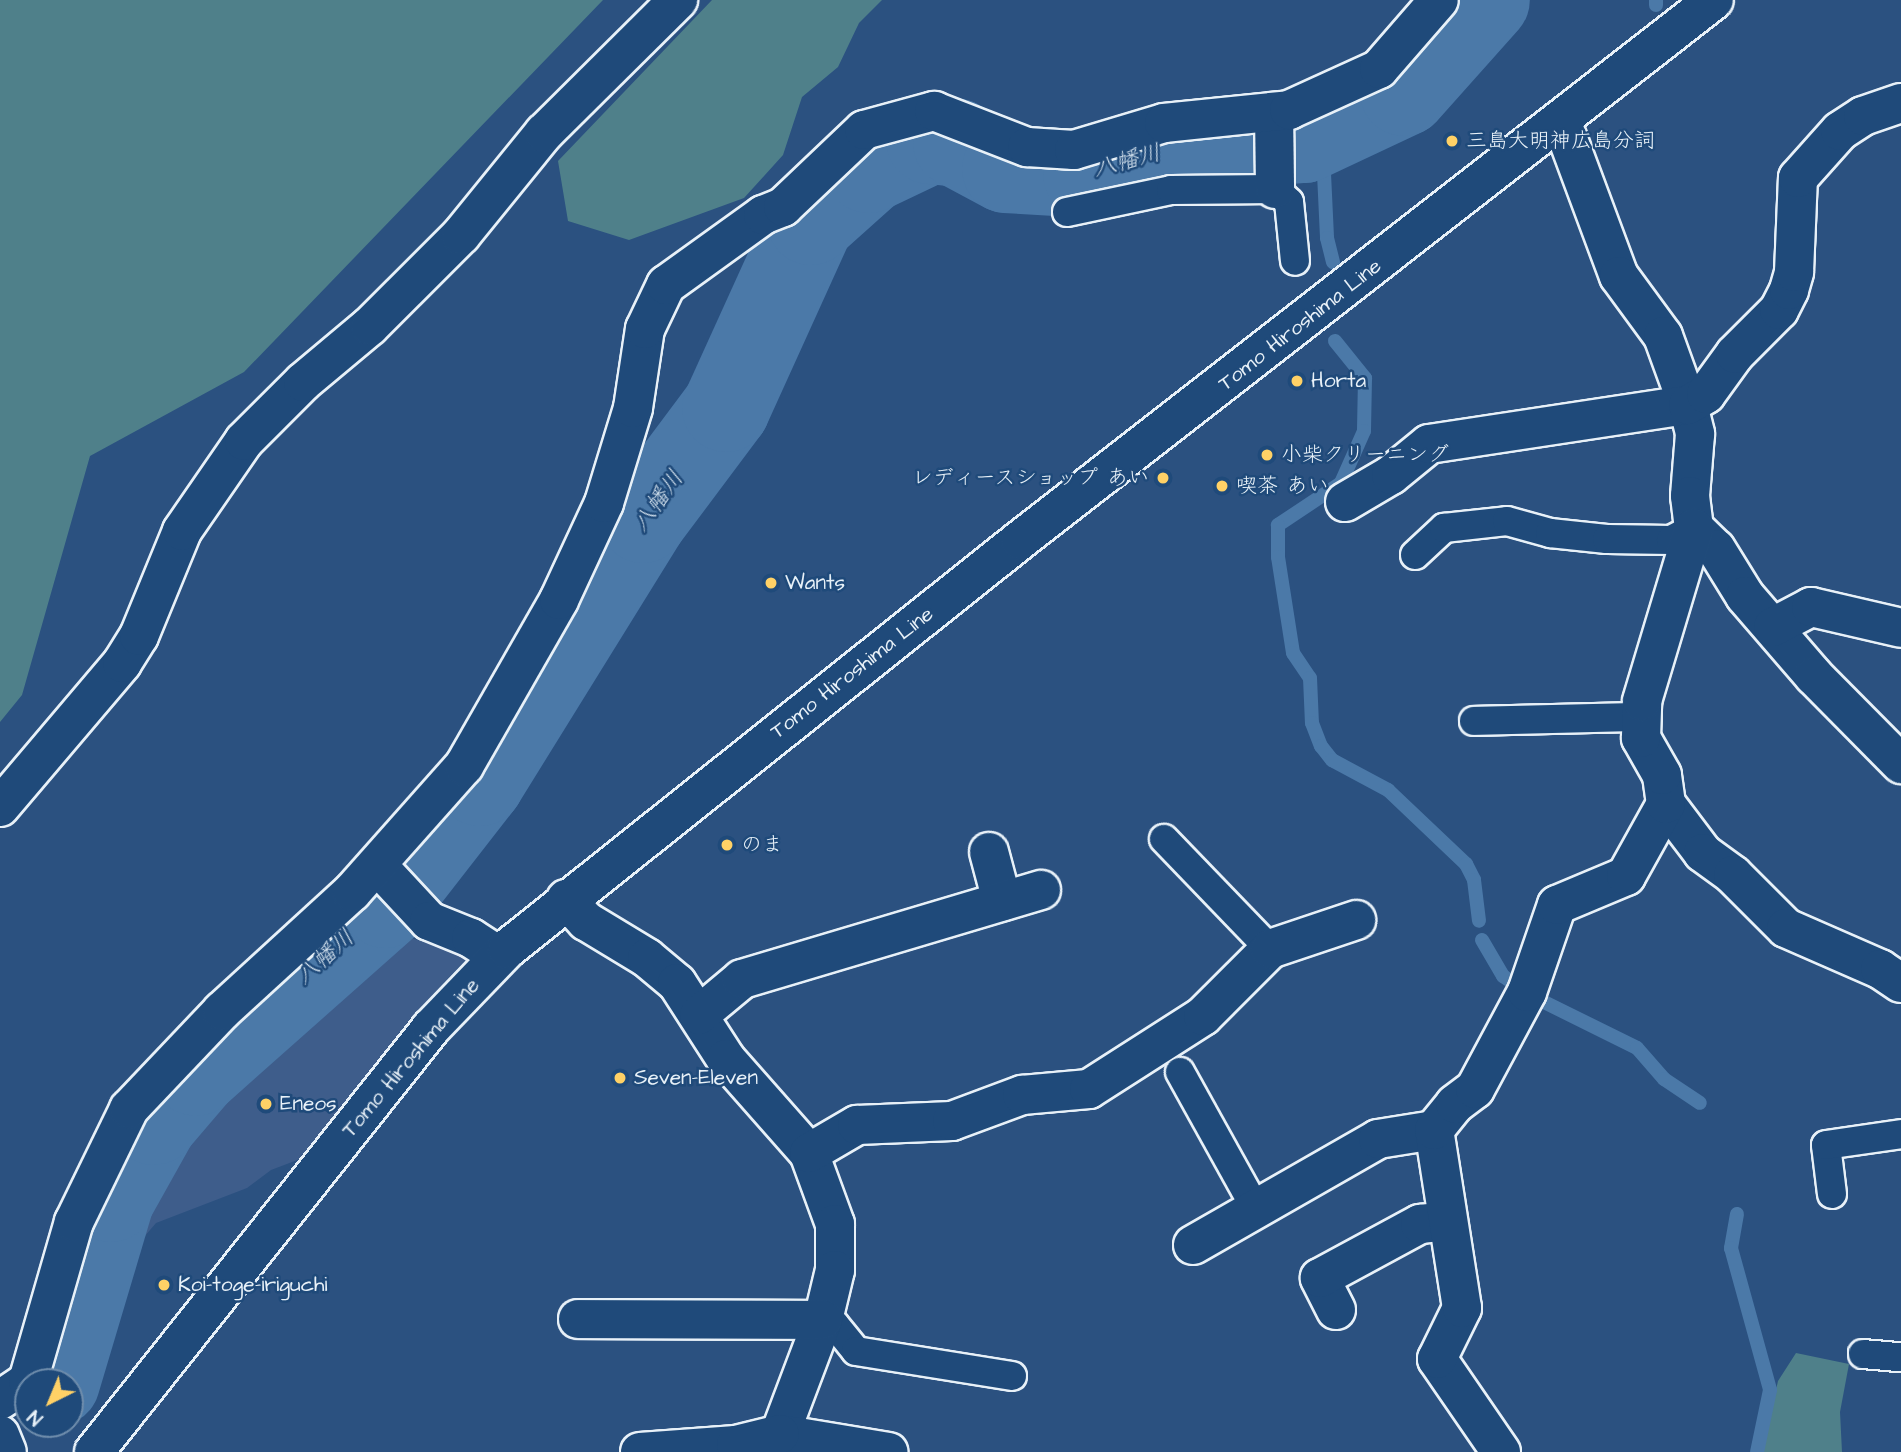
<!DOCTYPE html>
<meta charset="utf-8">
<style>
body{margin:0}
#map{position:relative;width:1901px;height:1452px;overflow:hidden;background:#2b5180;font-family:"Architects Daughter","Klee One",sans-serif}
div>[style]{position:absolute}
.built>*{inset:0;background:#3e5d8b}
.green>*{inset:0;background:#4f808a}
.stream>*{height:14px;margin:-7px;padding:0 7px;transform-origin:7px;border-radius:7px;background:#4b79a8}
.river>*{height:88px;margin:-44px;padding:0 44px;transform-origin:44px;border-radius:44px;background:#4b79a8}
.roads{filter:drop-shadow(2px 0 #e8f1f8) drop-shadow(-2px 0 #e8f1f8) drop-shadow(0 2px #e8f1f8) drop-shadow(0 -2px #e8f1f8)}
.service>*{height:28px;margin:-14px;padding:0 14px;transform-origin:14px;border-radius:14px;background:#1f4a7a}
.minor>*{height:38px;margin:-19px;padding:0 19px;transform-origin:19px;border-radius:19px;background:#1f4a7a}
.tertiary>*{height:38px;margin:-19px;padding:0 19px;transform-origin:19px;border-radius:19px;background:#1f4a7a}
.secondary>*{height:38px;margin:-19px;padding:0 19px;transform-origin:19px;border-radius:19px;background:#1f4a7a}
.dots>*{width:19px;height:19px;translate:-50% -50%;box-sizing:border-box;border:4px solid #1f4a7a;border-radius:50%}
span{translate:-50% -50%;white-space:nowrap;text-align:center;line-height:1.15;-webkit-text-stroke:5px #1f4a7a;paint-order:stroke}
.poi-label{font-size:21px;color:#e8f1f8}
.left{translate:0 -50%;text-align:left}
.right{translate:-100% -50%;text-align:right}
.street-label{font-size:21px;color:#e8f1f8}
.water-label{font-size:23px;color:#d0dfec;font-style:italic}
.north{position:absolute;left:14px;top:1368px;width:70px;height:70px;box-sizing:border-box;background:#1f4a7a;border:2px solid #6f8dac;border-radius:50%;rotate:223deg;font-size:19px;font-weight:700;line-height:28px;text-align:center;color:#e8f1f8}
.north::after{content:'';display:block;margin:auto;width:24px;height:32px;background:#ffd166;clip-path:polygon(50% 0,100% 100%,50% 72%,0 100%)}
</style>
<div id="map">
<div class="built">
<i style="clip-path:polygon(394px 924px,408px 937px,469px 956px,416px 1012px,300px 1159px,271px 1170px,247px 1188px,156px 1223px,133px 1250px,120px 1245px,136px 1192px,167px 1127px,212px 1081px)"></i>
</div>
<div class="green">
<i style="clip-path:polygon(0 0,603px 0,244px 372px,90px 456px,22px 695px,0 722px)"></i>
<i style="clip-path:polygon(712px 0,882px 0,859px 23px,838px 67px,802px 97px,783px 155px,744px 198px,629px 240px,568px 221px,558px 161px)"></i>
<i style="clip-path:polygon(1796px 1353px,1849px 1364px,1840px 1412px,1842px 1452px,1762px 1452px,1778px 1381px)"></i>
</div>
<div class="stream">
<i style="left:1656px;top:5px;width:5px;rotate:-90deg"></i>
<i style="left:1322px;top:131px;width:107px;rotate:87.3deg"></i>
<i style="left:1327px;top:238px;width:25px;rotate:76deg"></i>
<i style="left:1335px;top:341px;width:48px;rotate:51deg"></i>
<i style="left:1365px;top:378px;width:53px;rotate:91.1deg"></i>
<i style="left:1364px;top:431px;width:57px;rotate:113.9deg"></i>
<i style="left:1341px;top:483px;width:76px;rotate:146.3deg"></i>
<i style="left:1278px;top:525px;width:32px;rotate:90deg"></i>
<i style="left:1278px;top:557px;width:97px;rotate:81.1deg"></i>
<i style="left:1293px;top:653px;width:30px;rotate:56deg"></i>
<i style="left:1310px;top:678px;width:45px;rotate:87.5deg"></i>
<i style="left:1312px;top:723px;width:25px;rotate:69deg"></i>
<i style="left:1321px;top:746px;width:18px;rotate:52deg"></i>
<i style="left:1332px;top:760px;width:64px;rotate:28.2deg"></i>
<i style="left:1388px;top:790px;width:108px;rotate:43.5deg"></i>
<i style="left:1466px;top:864px;width:18px;rotate:63deg"></i>
<i style="left:1474px;top:880px;width:41px;rotate:83deg"></i>
<i style="left:1482px;top:940px;width:42px;rotate:59.7deg"></i>
<i style="left:1503px;top:976px;width:14px;rotate:34deg"></i>
<i style="left:1540px;top:1000px;width:108px;rotate:26.3deg"></i>
<i style="left:1637px;top:1048px;width:41px;rotate:48.9deg"></i>
<i style="left:1664px;top:1079px;width:43px;rotate:33.7deg"></i>
<i style="left:1737px;top:1214px;width:35px;rotate:100deg"></i>
<i style="left:1731px;top:1248px;width:147px;rotate:74.6deg"></i>
<i style="left:1770px;top:1390px;width:63px;rotate:101.8deg"></i>
</div>
<div class="river">
<i style="left:56px;top:1382px;width:192px;rotate:-73.4deg"></i>
<i style="left:111px;top:1198px;width:88px;rotate:-60.8deg"></i>
<i style="left:154px;top:1121px;width:65px;rotate:-49.4deg"></i>
<i style="left:196px;top:1072px;width:253px;rotate:-41.6deg"></i>
<i style="left:385px;top:904px;width:155px;rotate:-52.1deg"></i>
<i style="left:480px;top:782px;width:309px;rotate:-58.2deg"></i>
<i style="left:643px;top:519px;width:139px;rotate:-53.2deg"></i>
<i style="left:726px;top:408px;width:205px;rotate:-65.6deg"></i>
<i style="left:811px;top:221px;width:78px;rotate:-41.9deg"></i>
<i style="left:869px;top:169px;width:68px;rotate:-25.4deg"></i>
<i style="left:930px;top:140px;width:27px;rotate:6deg"></i>
<i style="left:957px;top:143px;width:55px;rotate:28deg"></i>
<i style="left:1006px;top:169px;width:81px;rotate:3.5deg"></i>
<i style="left:1087px;top:174px;width:71px;rotate:-18.9deg"></i>
<i style="left:1154px;top:151px;width:150px;rotate:-4.6deg"></i>
<i style="left:1304px;top:139px;width:110px;rotate:-25.2deg"></i>
<i style="left:1404px;top:92px;width:123px;rotate:-48.3deg"></i>
</div>
<div class="roads">
<div class="service">
<i style="left:1067px;top:212px;width:106px;rotate:-11.9deg"></i>
<i style="left:1171px;top:190px;width:104px;rotate:-0.6deg"></i>
<i style="left:1275px;top:189px;width:19px;rotate:43deg"></i>
<i style="left:1289px;top:202px;width:59px;rotate:84.2deg"></i>
<i style="left:1415px;top:555px;width:40px;rotate:-43deg"></i>
<i style="left:1444px;top:528px;width:63px;rotate:-6.3deg"></i>
<i style="left:1507px;top:521px;width:45px;rotate:15.6deg"></i>
<i style="left:1550px;top:533px;width:57px;rotate:6deg"></i>
<i style="left:1607px;top:539px;width:64px;rotate:0.9deg"></i>
<i style="left:1671px;top:540px;width:26px;rotate:-28deg"></i>
<i style="left:1474px;top:721px;width:167px;rotate:-1.4deg"></i>
<i style="left:1164px;top:839px;width:153px;rotate:46.1deg"></i>
<i style="left:1180px;top:1072px;width:157px;rotate:61deg"></i>
<i style="left:1832px;top:1194px;width:49px;rotate:-97deg"></i>
<i style="left:1826px;top:1145px;width:76px;rotate:-8.3deg"></i>
<i style="left:823px;top:1320px;width:13px;rotate:23deg"></i>
<i style="left:835px;top:1325px;width:33px;rotate:51deg"></i>
<i style="left:856px;top:1351px;width:158px;rotate:9.1deg"></i>
<i style="left:1863px;top:1354px;width:38px;rotate:5deg"></i>
</div>
<div class="minor">
<i style="left:1274px;top:113px;width:76px;rotate:89.2deg"></i>
<i style="left:1562px;top:123px;width:163px;rotate:69.6deg"></i>
<i style="left:1619px;top:276px;width:74px;rotate:53.7deg"></i>
<i style="left:1663px;top:336px;width:73px;rotate:70.1deg"></i>
<i style="left:1688px;top:405px;width:30px;rotate:76deg"></i>
<i style="left:1695px;top:434px;width:62px;rotate:94.6deg"></i>
<i style="left:1690px;top:496px;width:32px;rotate:83deg"></i>
<i style="left:1694px;top:528px;width:30px;rotate:44deg"></i>
<i style="left:1716px;top:549px;width:55px;rotate:58.3deg"></i>
<i style="left:1745px;top:596px;width:106px;rotate:49.2deg"></i>
<i style="left:1814px;top:676px;width:124px;rotate:45.3deg"></i>
<i style="left:1345px;top:502px;width:53px;rotate:-30.4deg"></i>
<i style="left:1391px;top:475px;width:49px;rotate:-39.2deg"></i>
<i style="left:1429px;top:444px;width:262px;rotate:-8.6deg"></i>
<i style="left:1688px;top:405px;width:21px;rotate:-31deg"></i>
<i style="left:1706px;top:394px;width:49px;rotate:-54.1deg"></i>
<i style="left:1735px;top:354px;width:62px;rotate:-45deg"></i>
<i style="left:1779px;top:310px;width:22px;rotate:-63deg"></i>
<i style="left:1789px;top:290px;width:19px;rotate:-74deg"></i>
<i style="left:1794px;top:272px;width:94px;rotate:-87.6deg"></i>
<i style="left:1798px;top:178px;width:63px;rotate:-48.2deg"></i>
<i style="left:1840px;top:131px;width:27px;rotate:-33deg"></i>
<i style="left:1863px;top:116px;width:40px;rotate:-18.9deg"></i>
<i style="left:1773px;top:627px;width:43px;rotate:-27.8deg"></i>
<i style="left:1811px;top:607px;width:92px;rotate:13.1deg"></i>
<i style="left:1666px;top:804px;width:61px;rotate:52.9deg"></i>
<i style="left:1703px;top:853px;width:37px;rotate:36deg"></i>
<i style="left:1733px;top:875px;width:75px;rotate:45deg"></i>
<i style="left:1786px;top:928px;width:103px;rotate:23.6deg"></i>
<i style="left:1880px;top:969px;width:25px;rotate:34deg"></i>
<i style="left:989px;top:852px;width:51px;rotate:75.1deg"></i>
<i style="left:377px;top:865px;width:76px;rotate:47.1deg"></i>
<i style="left:429px;top:921px;width:45px;rotate:22deg"></i>
<i style="left:471px;top:938px;width:33px;rotate:33deg"></i>
<i style="left:566px;top:899px;width:30px;rotate:48deg"></i>
<i style="left:586px;top:921px;width:71px;rotate:31.2deg"></i>
<i style="left:647px;top:958px;width:39px;rotate:40deg"></i>
<i style="left:677px;top:983px;width:90px;rotate:57.2deg"></i>
<i style="left:726px;top:1059px;width:125px;rotate:48.6deg"></i>
<i style="left:809px;top:1153px;width:76px;rotate:69.9deg"></i>
<i style="left:835px;top:1224px;width:46px;rotate:90deg"></i>
<i style="left:835px;top:1270px;width:51px;rotate:103.5deg"></i>
<i style="left:823px;top:1320px;width:122px;rotate:110.7deg"></i>
<i style="left:780px;top:1434px;width:110px;rotate:9.4deg"></i>
<i style="left:699px;top:1015px;width:56px;rotate:-39.9deg"></i>
<i style="left:742px;top:979px;width:312px;rotate:-16.6deg"></i>
<i style="left:809px;top:1153px;width:56px;rotate:-30.3deg"></i>
<i style="left:857px;top:1125px;width:95px;rotate:-2.4deg"></i>
<i style="left:952px;top:1121px;width:75px;rotate:-20.4deg"></i>
<i style="left:1022px;top:1095px;width:67px;rotate:-5.1deg"></i>
<i style="left:1089px;top:1089px;width:135px;rotate:-32.6deg"></i>
<i style="left:1203px;top:1016px;width:95px;rotate:-45deg"></i>
<i style="left:1270px;top:949px;width:91px;rotate:-18.6deg"></i>
<i style="left:1193px;top:1245px;width:213px;rotate:-29.8deg"></i>
<i style="left:1378px;top:1139px;width:57px;rotate:-9.1deg"></i>
<i style="left:1336px;top:1310px;width:36px;rotate:-117deg"></i>
<i style="left:1320px;top:1278px;width:114px;rotate:-28.4deg"></i>
<i style="left:1420px;top:1224px;width:28px;rotate:-6deg"></i>
<i style="left:578px;top:1319px;width:245px;rotate:0.2deg"></i>
<i style="left:0;top:1400px;width:34px;rotate:-34deg"></i>
<i style="left:28px;top:1381px;width:166px;rotate:-73.9deg"></i>
<i style="left:74px;top:1222px;width:126px;rotate:-64deg"></i>
<i style="left:129px;top:1109px;width:135px;rotate:-46.5deg"></i>
<i style="left:222px;top:1011px;width:176px;rotate:-42.5deg"></i>
<i style="left:352px;top:892px;width:169px;rotate:-48.4deg"></i>
<i style="left:464px;top:766px;width:191px;rotate:-60.2deg"></i>
<i style="left:559px;top:600px;width:107px;rotate:-65.1deg"></i>
<i style="left:604px;top:503px;width:99px;rotate:-73deg"></i>
<i style="left:633px;top:408px;width:80px;rotate:-81.4deg"></i>
<i style="left:645px;top:329px;width:49px;rotate:-64.5deg"></i>
<i style="left:666px;top:285px;width:120px;rotate:-35.8deg"></i>
<i style="left:763px;top:215px;width:22px;rotate:-22deg"></i>
<i style="left:783px;top:207px;width:112px;rotate:-43.5deg"></i>
<i style="left:864px;top:130px;width:73px;rotate:-15.2deg"></i>
<i style="left:934px;top:111px;width:100px;rotate:21.2deg"></i>
<i style="left:1027px;top:147px;width:47px;rotate:3.7deg"></i>
<i style="left:1074px;top:150px;width:94px;rotate:-16.7deg"></i>
<i style="left:1164px;top:123px;width:126px;rotate:-5.9deg"></i>
<i style="left:1289px;top:110px;width:99px;rotate:-24.5deg"></i>
<i style="left:1379px;top:69px;width:91px;rotate:-49deg"></i>
<i style="left:0;top:1435px;width:18px;rotate:68deg"></i>
<i style="left:640px;top:1452px;width:96px;rotate:-4.2deg"></i>
<i style="left:736px;top:1445px;width:45px;rotate:-14deg"></i>
<i style="left:1501px;top:1452px;width:113px;rotate:-124.5deg"></i>
<i style="left:1437px;top:1359px;width:57px;rotate:-63.9deg"></i>
<i style="left:1462px;top:1308px;width:180px;rotate:-98.9deg"></i>
<i style="left:1434px;top:1130px;width:33px;rotate:-51deg"></i>
<i style="left:1455px;top:1104px;width:25px;rotate:-37deg"></i>
<i style="left:1475px;top:1089px;width:110px;rotate:-61.8deg"></i>
<i style="left:1527px;top:992px;width:92px;rotate:-71deg"></i>
<i style="left:1557px;top:905px;width:75px;rotate:-22.8deg"></i>
<i style="left:1626px;top:876px;width:82px;rotate:-60.9deg"></i>
<i style="left:1666px;top:804px;width:29px;rotate:-98deg"></i>
<i style="left:1662px;top:775px;width:43px;rotate:-119.6deg"></i>
<i style="left:1641px;top:738px;width:37px;rotate:-88deg"></i>
<i style="left:1642px;top:701px;width:181px;rotate:-73.3deg"></i>
</div>
<div class="tertiary">
<i style="left:0;top:807px;width:189px;rotate:-49.7deg"></i>
<i style="left:122px;top:663px;width:32px;rotate:-58deg"></i>
<i style="left:139px;top:636px;width:113px;rotate:-67.7deg"></i>
<i style="left:182px;top:531px;width:109px;rotate:-55.4deg"></i>
<i style="left:244px;top:441px;width:83px;rotate:-45deg"></i>
<i style="left:303px;top:382px;width:87px;rotate:-39.9deg"></i>
<i style="left:370px;top:326px;width:129px;rotate:-45deg"></i>
<i style="left:461px;top:235px;width:132px;rotate:-50.9deg"></i>
<i style="left:544px;top:133px;width:189px;rotate:-44.8deg"></i>
</div>
<div class="secondary">
<i style="left:94px;top:1452px;width:542px;rotate:-51.52deg"></i>
<i style="left:431px;top:1028px;width:110px;rotate:-46.1deg"></i>
<i style="left:507px;top:949px;width:656px;rotate:-38.56deg"></i>
<i style="left:1020px;top:540px;width:879px;rotate:-37.89deg"></i>
</div>
</div>
<div class="dots">
<i style="left:1452px;top:141px;background:#ffd166"></i>
<i style="left:1297px;top:381px;background:#ffd166"></i>
<i style="left:1267px;top:455px;background:#ffd166"></i>
<i style="left:1163px;top:478px;background:#ffd166"></i>
<i style="left:1222px;top:486px;background:#ffd166"></i>
<i style="left:771px;top:583px;background:#ffd166"></i>
<i style="left:727px;top:845px;background:#ffd166"></i>
<i style="left:620px;top:1078px;background:#ffd166"></i>
<i style="left:266px;top:1104px;background:#ffd166"></i>
<i style="left:164px;top:1285px;background:#ffd166"></i>
</div>
<div class="poi-label">
<span class="left" style="left:1466px;top:141px">三島大明神広島分詞</span>
<span class="left" style="left:1311px;top:381px">Horta</span>
<span class="left" style="left:1281px;top:455px">小柴クリーニング</span>
<span class="right" style="left:1149px;top:478px">レディースショップ あい</span>
<span class="left" style="left:1236px;top:486px">喫茶 あい</span>
<span class="left" style="left:785px;top:583px">Wants</span>
<span class="left" style="left:741px;top:845px">のま</span>
<span class="left" style="left:634px;top:1078px">Seven-Eleven</span>
<span class="left" style="left:280px;top:1104px">Eneos</span>
<span class="left" style="left:178px;top:1285px">Koi-toge-iriguchi</span>
</div>
<div class="street-label">
<span style="left:1300px;top:325px;rotate:-38deg">Tomo Hiroshima Line</span>
<span style="left:852px;top:673px;rotate:-38deg">Tomo Hiroshima Line</span>
<span style="left:411px;top:1058px;rotate:-50deg">Tomo Hiroshima Line</span>
</div>
<div class="water-label">
<span style="left:1127px;top:161px;rotate:-15deg">八幡川</span>
<span style="left:658px;top:501px;rotate:-54deg">八幡川</span>
<span style="left:325px;top:957px;rotate:-42deg">八幡川</span>
</div>
<div class="north">N</div>
</div>
